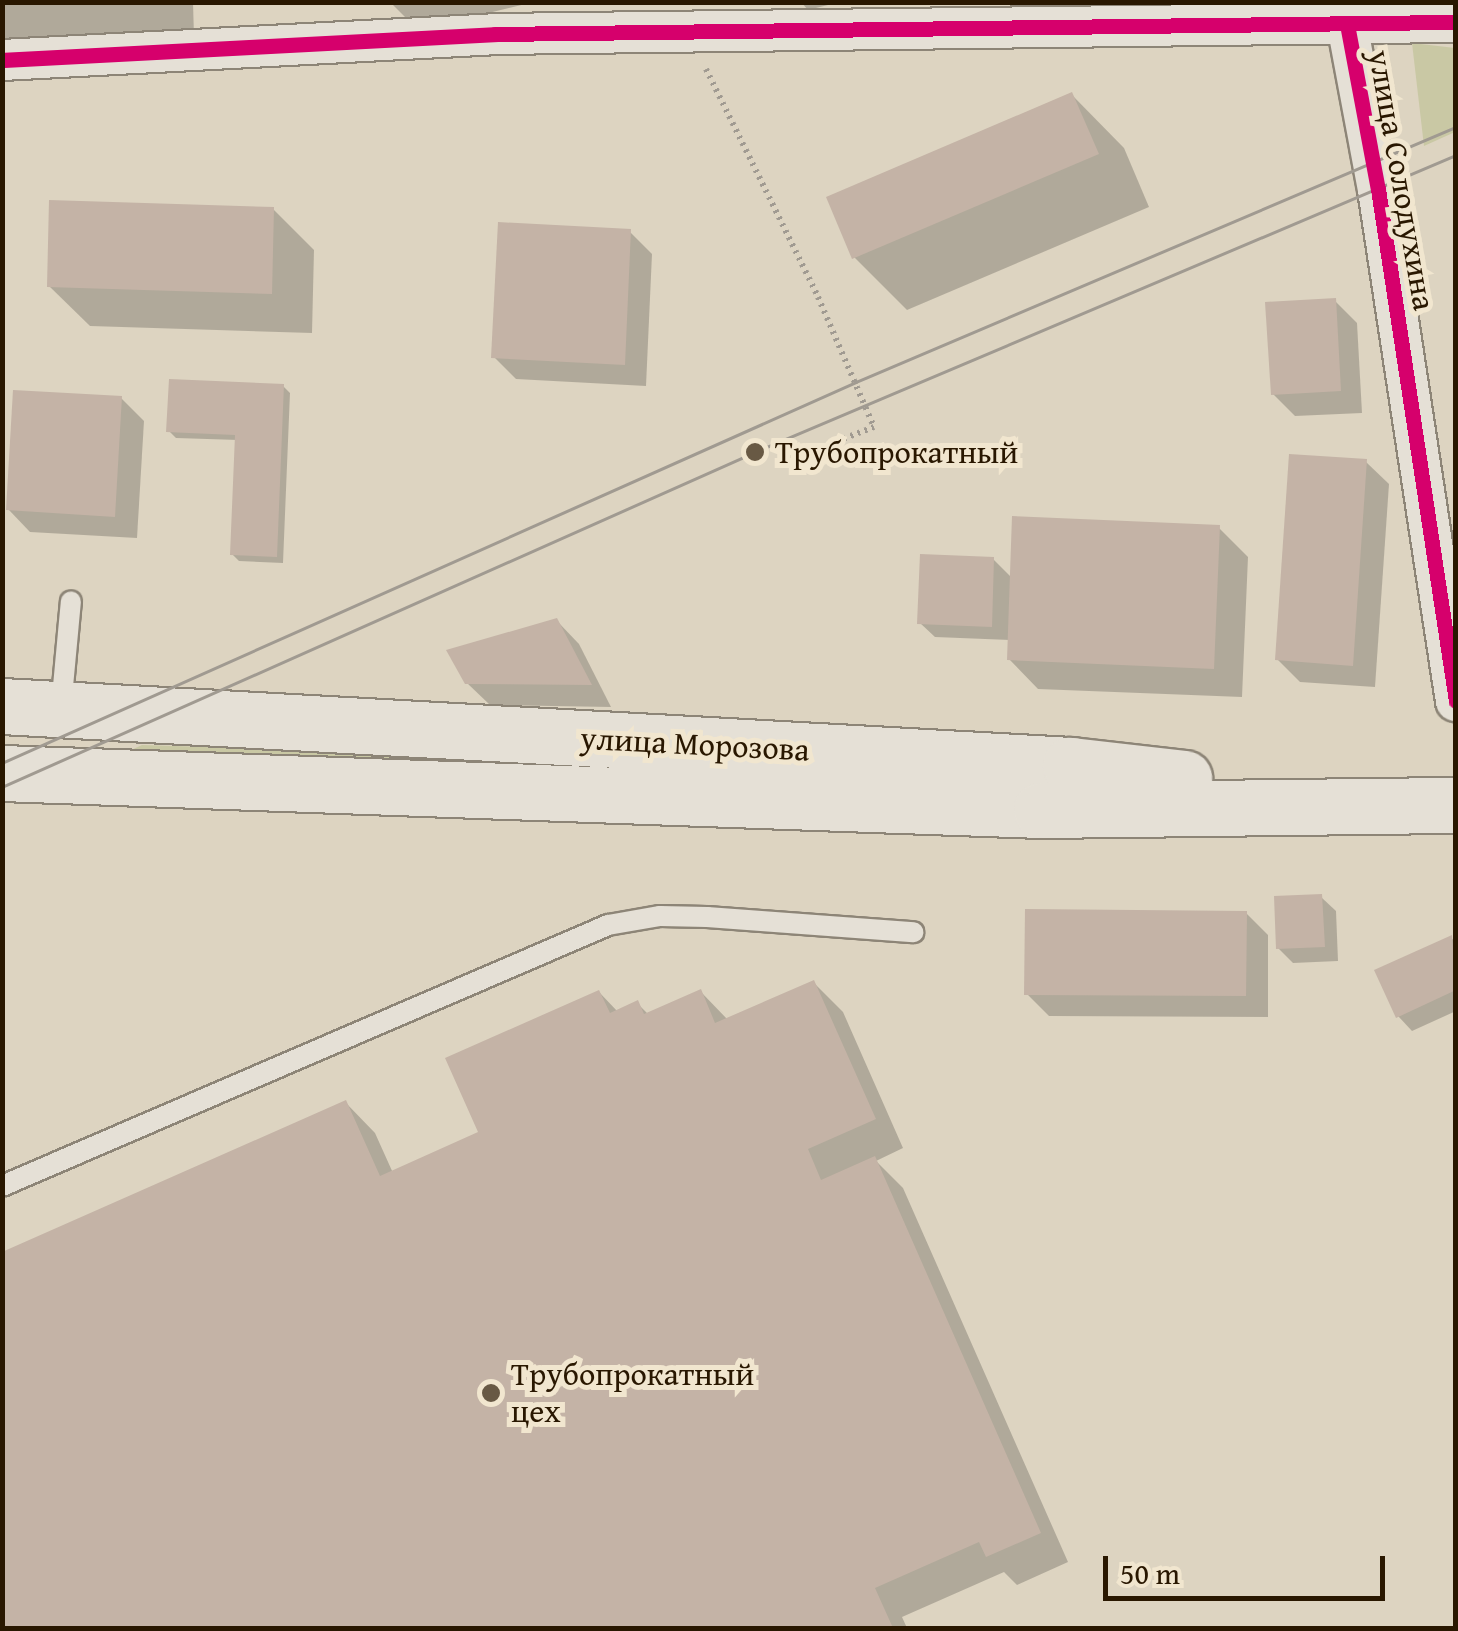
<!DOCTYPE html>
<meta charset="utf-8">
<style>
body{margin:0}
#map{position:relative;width:1458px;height:1631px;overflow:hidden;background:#ddd4c1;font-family:"Gentium Book Plus",serif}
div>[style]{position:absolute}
.green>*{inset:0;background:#c9c8a4}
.shadow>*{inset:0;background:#0003}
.building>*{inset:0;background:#c4b3a6}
.path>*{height:6px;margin-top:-3px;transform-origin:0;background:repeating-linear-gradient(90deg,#a09a91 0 2.5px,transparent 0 7.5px)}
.roads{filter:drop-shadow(2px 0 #8d8577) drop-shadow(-2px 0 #8d8577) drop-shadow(0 2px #8d8577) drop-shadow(0 -2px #8d8577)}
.service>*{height:20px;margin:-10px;padding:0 10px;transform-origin:10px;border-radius:10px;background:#e5e0d6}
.minor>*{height:40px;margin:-20px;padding:0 20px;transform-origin:20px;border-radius:20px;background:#e5e0d6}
.secondary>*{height:55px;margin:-27.5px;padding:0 27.5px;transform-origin:27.5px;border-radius:27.5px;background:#e5e0d6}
.tram>*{height:2.5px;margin:-1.25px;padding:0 1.25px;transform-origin:1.25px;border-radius:1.25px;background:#a09a91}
.cycleway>*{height:15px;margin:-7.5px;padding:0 7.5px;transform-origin:7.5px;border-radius:7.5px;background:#d6006c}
.dots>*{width:28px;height:28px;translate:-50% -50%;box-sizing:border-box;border:5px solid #f1e6cf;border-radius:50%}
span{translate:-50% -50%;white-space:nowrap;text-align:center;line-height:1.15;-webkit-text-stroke:10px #f1e6cf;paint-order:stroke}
.street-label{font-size:32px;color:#291700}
.poi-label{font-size:32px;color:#291700}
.left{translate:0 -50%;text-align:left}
.frame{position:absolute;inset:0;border:5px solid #291700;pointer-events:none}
.scale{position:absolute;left:1103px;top:1556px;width:282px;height:45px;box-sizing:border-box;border:5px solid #291700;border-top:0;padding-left:12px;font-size:30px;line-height:35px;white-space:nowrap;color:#291700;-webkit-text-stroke:8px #f1e6cf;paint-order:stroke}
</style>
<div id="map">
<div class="green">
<i style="clip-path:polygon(1412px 43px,1455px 48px,1455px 132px,1424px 146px)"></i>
<i style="clip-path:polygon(142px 745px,656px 761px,656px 782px,114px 758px)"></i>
</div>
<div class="shadow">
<i style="clip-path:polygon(2px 2px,193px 2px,194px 37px,2px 46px)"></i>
<i style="clip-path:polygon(390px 2px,534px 2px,418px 30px)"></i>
<i style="clip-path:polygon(801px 2px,840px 2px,808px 10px)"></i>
<i style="clip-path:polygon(1072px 95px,1124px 148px,1149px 207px,907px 310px,854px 257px)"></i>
<i style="clip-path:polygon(273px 209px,314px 250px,312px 333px,90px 326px,49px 286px)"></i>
<i style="clip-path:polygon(630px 232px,652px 254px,646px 386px,516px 379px,494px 357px)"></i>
<i style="clip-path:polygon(1335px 301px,1357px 323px,1362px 413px,1295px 416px,1273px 394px)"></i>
<i style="clip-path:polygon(283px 386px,290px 393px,283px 563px,239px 561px,232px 554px,238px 440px,176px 438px,169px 431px)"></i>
<i style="clip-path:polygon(121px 398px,144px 421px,137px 538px,30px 532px,8px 509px)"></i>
<i style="clip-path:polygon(1366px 462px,1389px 484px,1375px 687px,1300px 682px,1277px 659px)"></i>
<i style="clip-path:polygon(1218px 527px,1248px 557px,1242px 697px,1038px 689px,1009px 659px,1010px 640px,935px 637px,920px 623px,993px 559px,1012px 578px)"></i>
<i style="clip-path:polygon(557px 621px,579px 644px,611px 707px,490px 705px,467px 683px)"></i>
<i style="clip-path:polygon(1321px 897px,1336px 911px,1338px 961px,1293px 963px,1278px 948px)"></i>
<i style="clip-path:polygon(1246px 913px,1268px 935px,1268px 1017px,1049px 1016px,1027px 994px)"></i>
<i style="clip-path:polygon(1451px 938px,1456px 942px,1456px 1011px,1412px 1031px,1398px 1016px)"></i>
<i style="clip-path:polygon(814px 983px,843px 1012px,903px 1148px,876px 1161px,903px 1188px,1068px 1562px,1017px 1585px,1004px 1572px,902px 1617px,907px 1628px,2px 1628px,2px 1255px,346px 1103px,375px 1133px,393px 1173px,481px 1133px,599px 992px,618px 1012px,637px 1003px,649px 1015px,701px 992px,728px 1020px)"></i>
</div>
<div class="building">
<i style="clip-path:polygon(1072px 92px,1099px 154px,852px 259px,826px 197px)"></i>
<i style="clip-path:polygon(49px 200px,274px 207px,272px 294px,47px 287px)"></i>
<i style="clip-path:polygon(498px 222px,631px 229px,625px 365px,491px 358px)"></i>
<i style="clip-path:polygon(1336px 298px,1341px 391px,1271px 395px,1265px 302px)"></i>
<i style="clip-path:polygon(169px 379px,284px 384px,277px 557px,230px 555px,235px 435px,166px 432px)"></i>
<i style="clip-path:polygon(13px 390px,122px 396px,115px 517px,6px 510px)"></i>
<i style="clip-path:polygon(1289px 454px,1367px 459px,1353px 666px,1275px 660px)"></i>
<i style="clip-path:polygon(1012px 516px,1220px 525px,1214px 669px,1007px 660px)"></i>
<i style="clip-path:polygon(920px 554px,994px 557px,992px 627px,917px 624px)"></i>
<i style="clip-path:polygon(557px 618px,592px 685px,465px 684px,446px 650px)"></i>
<i style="clip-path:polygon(1322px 894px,1325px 947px,1276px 949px,1274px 896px)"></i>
<i style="clip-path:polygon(1025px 909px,1247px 911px,1246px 996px,1024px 995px)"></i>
<i style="clip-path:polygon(1452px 935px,1456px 990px,1396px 1018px,1374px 970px)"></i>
<i style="clip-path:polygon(814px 980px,876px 1119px,808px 1149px,821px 1180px,875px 1156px,1041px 1533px,986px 1557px,979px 1542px,875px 1588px,893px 1628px,2px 1628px,2px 1252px,346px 1100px,380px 1176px,478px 1132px,445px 1058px,599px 990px,610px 1013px,638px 1000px,644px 1014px,701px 989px,715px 1023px)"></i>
</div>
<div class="path">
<i style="left:706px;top:69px;width:254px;rotate:63.8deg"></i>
<i style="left:818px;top:297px;width:142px;rotate:66.7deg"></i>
<i style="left:874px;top:427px;width:36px;rotate:159deg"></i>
</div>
<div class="roads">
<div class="service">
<i style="left:61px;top:708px;width:107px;rotate:-84.7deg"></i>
<i style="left:2px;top:1186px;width:660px;rotate:-23.3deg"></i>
<i style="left:608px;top:925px;width:53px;rotate:-9.8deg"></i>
<i style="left:660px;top:916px;width:47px;rotate:1.2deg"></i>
<i style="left:707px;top:917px;width:207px;rotate:4.2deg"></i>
</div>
<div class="minor">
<i style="left:1347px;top:24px;width:168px;rotate:79.4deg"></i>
<i style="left:1378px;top:189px;width:518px;rotate:81.34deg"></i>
<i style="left:2px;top:60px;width:494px;rotate:-3deg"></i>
<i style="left:495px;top:34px;width:961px;rotate:-0.72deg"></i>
</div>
<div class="secondary">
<i style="left:2px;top:706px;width:1070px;rotate:3.16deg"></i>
<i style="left:1070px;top:765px;width:115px;rotate:6.5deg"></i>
<i style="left:2px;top:773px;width:1040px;rotate:2.04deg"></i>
<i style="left:1041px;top:810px;width:415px;rotate:-0.7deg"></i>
</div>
</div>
<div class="tram">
<i style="left:2px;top:763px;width:935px;rotate:-24.04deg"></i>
<i style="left:856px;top:382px;width:652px;rotate:-23.03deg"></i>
<i style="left:2px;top:787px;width:824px;rotate:-23.98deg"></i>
<i style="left:755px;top:452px;width:761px;rotate:-22.96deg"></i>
</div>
<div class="cycleway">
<i style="left:1347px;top:24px;width:168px;rotate:79.4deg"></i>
<i style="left:1378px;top:189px;width:518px;rotate:81.34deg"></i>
<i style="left:2px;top:60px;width:494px;rotate:-3deg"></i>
<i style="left:495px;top:34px;width:961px;rotate:-0.72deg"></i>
</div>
<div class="dots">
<i style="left:755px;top:452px;background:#685944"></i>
<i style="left:491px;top:1393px;background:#685944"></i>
</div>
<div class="street-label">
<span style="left:1402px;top:180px;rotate:80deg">улица Солодухина</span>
<span style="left:695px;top:744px;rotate:3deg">улица Морозова</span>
</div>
<div class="poi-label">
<span class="left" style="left:775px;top:452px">Трубопрокатный</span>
<span class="left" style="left:511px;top:1393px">Трубопрокатный<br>цех</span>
</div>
<div class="frame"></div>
<div class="scale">50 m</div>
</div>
